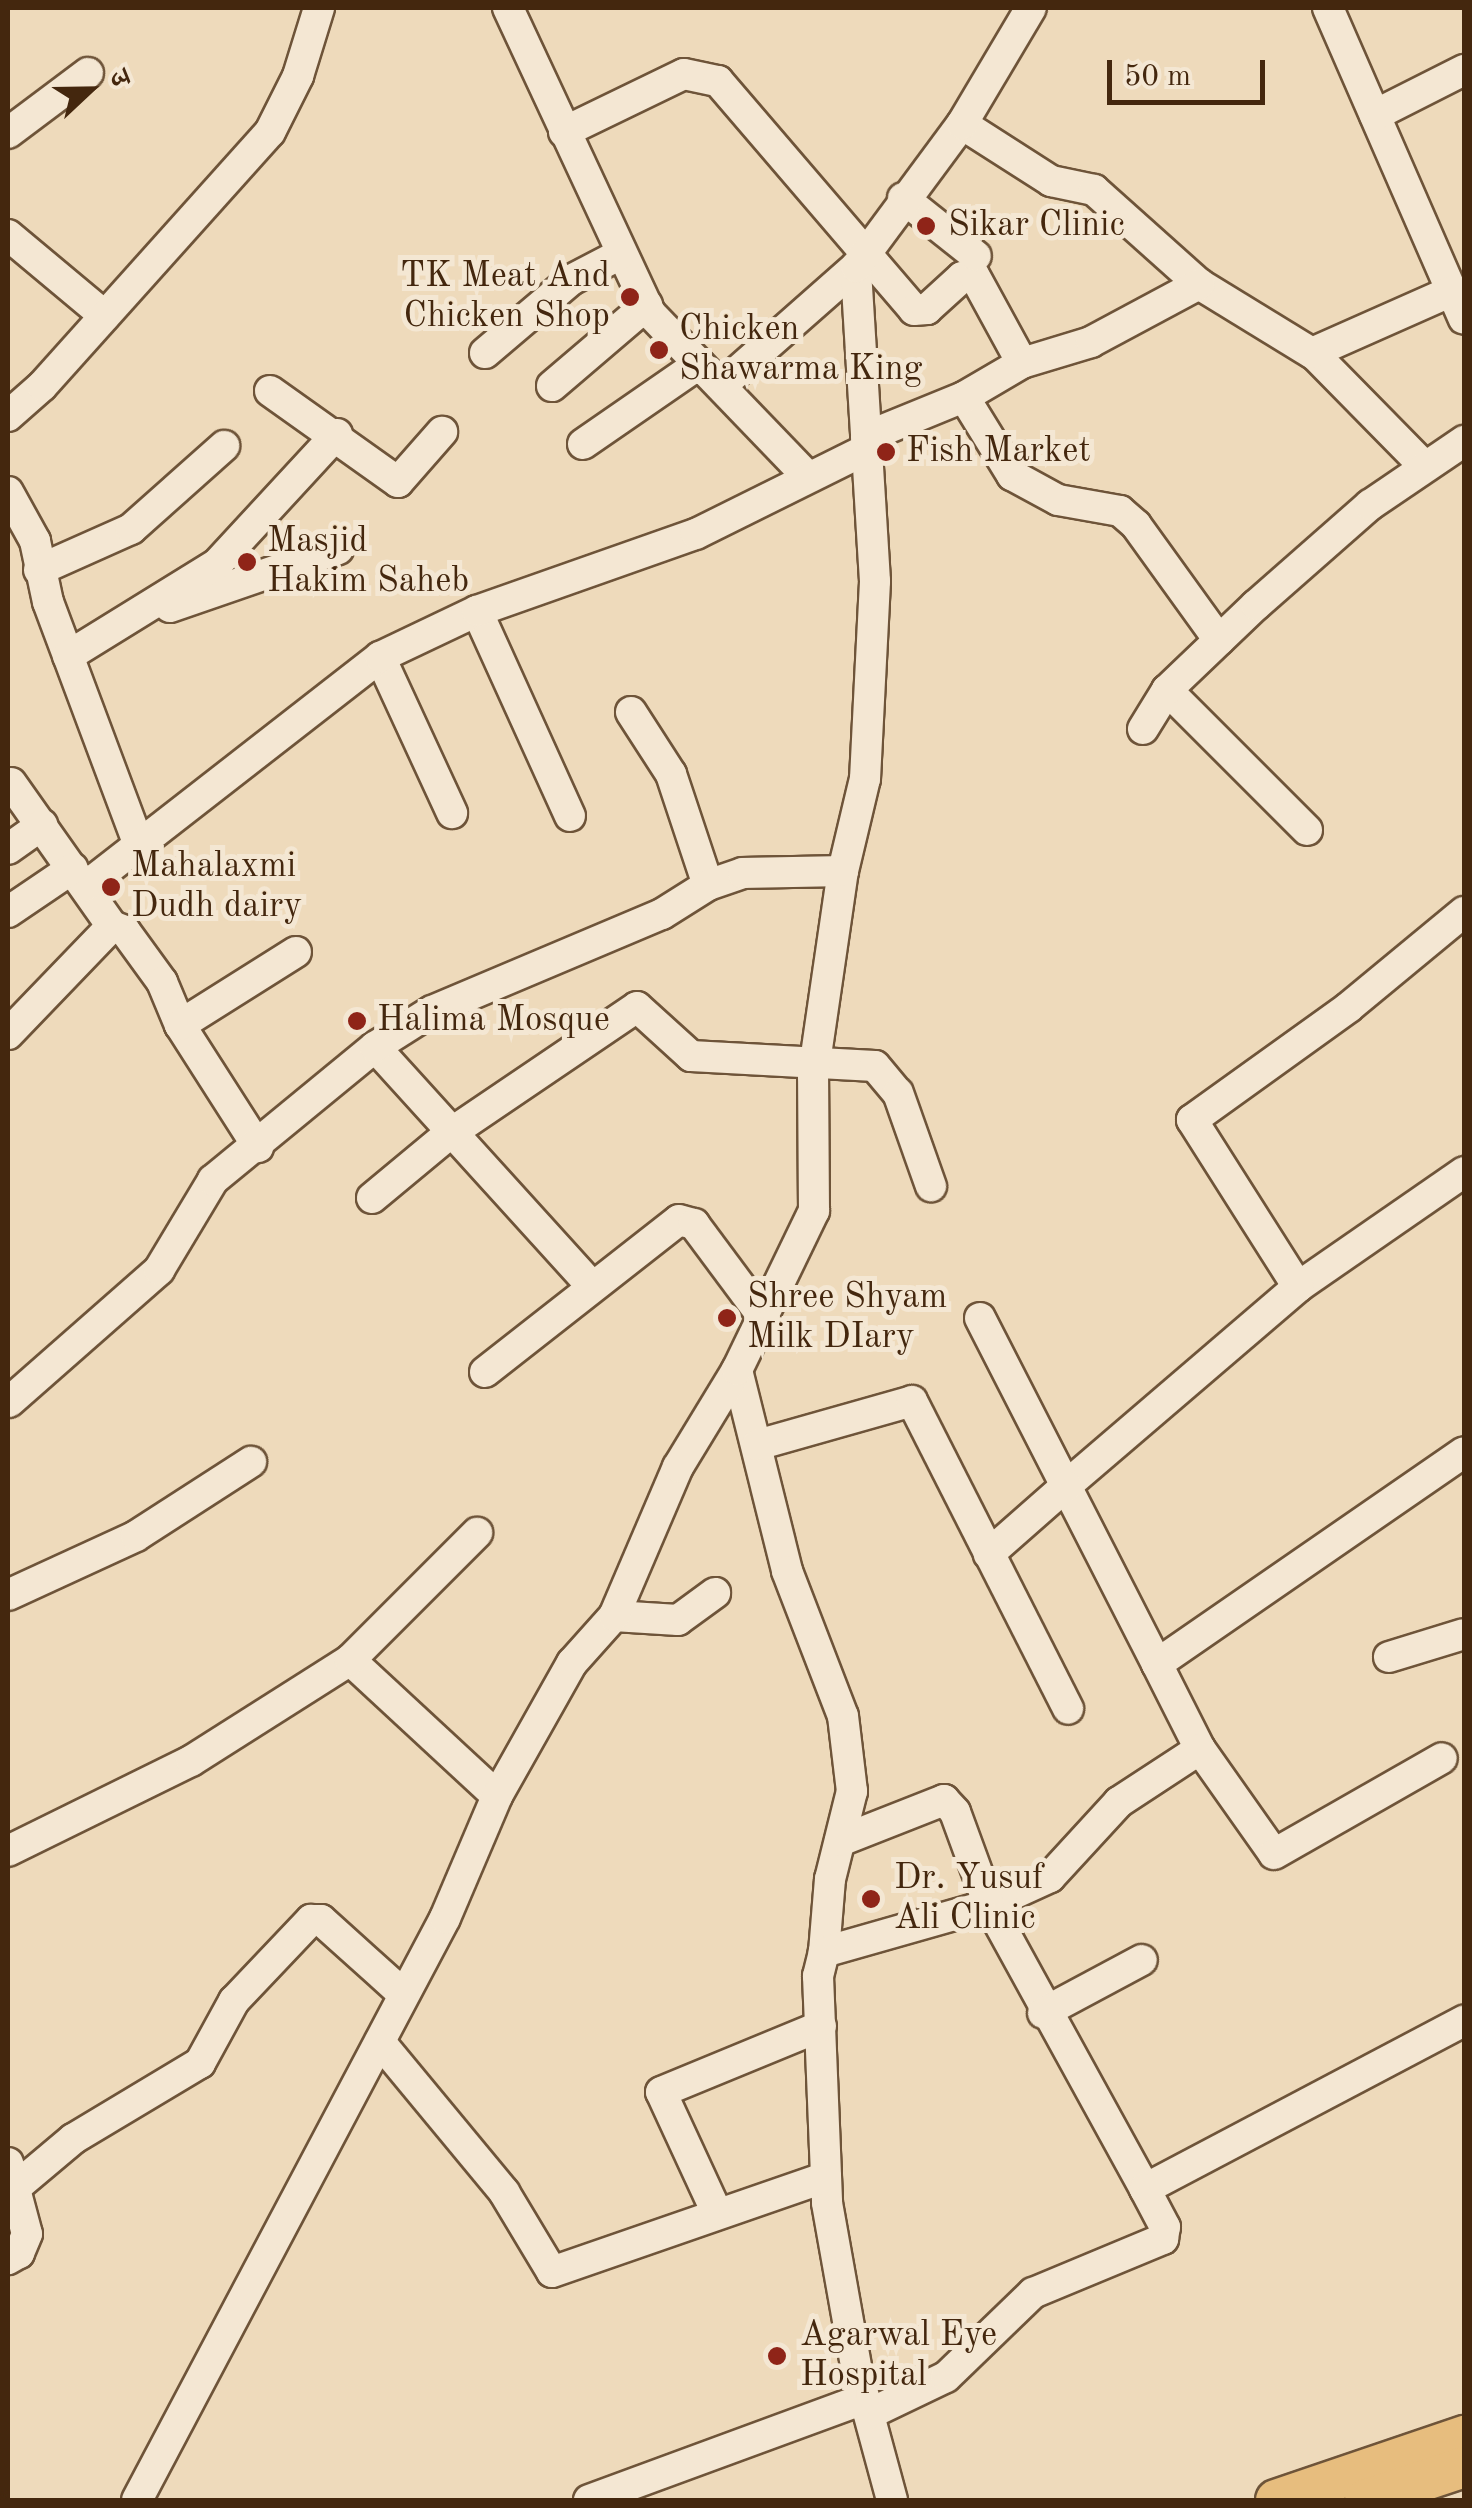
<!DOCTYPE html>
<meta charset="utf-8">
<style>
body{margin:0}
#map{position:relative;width:1472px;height:2508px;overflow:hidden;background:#eedabb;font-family:"Old Standard TT","Noto Serif Devanagari",serif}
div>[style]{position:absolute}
.roads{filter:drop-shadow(2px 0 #6e5439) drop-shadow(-2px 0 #6e5439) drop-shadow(0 2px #6e5439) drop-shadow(0 -2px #6e5439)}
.minor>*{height:30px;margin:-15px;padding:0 15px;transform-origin:15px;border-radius:15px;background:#f4e7d3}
.major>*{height:40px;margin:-20px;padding:0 20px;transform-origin:20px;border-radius:20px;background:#e7bd7e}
.dots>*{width:28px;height:28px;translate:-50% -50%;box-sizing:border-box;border:5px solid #f4e7d3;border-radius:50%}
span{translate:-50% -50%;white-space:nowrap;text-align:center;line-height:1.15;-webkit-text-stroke:10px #f4e7d3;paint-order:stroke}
.poi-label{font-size:35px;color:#44270e}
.left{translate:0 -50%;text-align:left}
.right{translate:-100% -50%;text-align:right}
.frame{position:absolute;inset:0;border:10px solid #44270e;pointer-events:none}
.north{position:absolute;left:40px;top:40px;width:100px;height:100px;-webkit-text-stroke:8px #f4e7d3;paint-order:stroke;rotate:68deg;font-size:28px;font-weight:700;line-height:40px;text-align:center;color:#44270e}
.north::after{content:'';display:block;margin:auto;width:35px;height:45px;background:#44270e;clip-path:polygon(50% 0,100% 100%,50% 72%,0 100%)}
.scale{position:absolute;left:1107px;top:60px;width:158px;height:45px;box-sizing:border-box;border:5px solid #44270e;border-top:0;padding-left:12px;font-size:30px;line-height:35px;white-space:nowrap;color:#44270e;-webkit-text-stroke:8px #f4e7d3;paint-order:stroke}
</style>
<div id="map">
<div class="roads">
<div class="minor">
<i style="left:508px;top:8px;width:338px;rotate:65deg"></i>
<i style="left:651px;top:314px;width:225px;rotate:46.1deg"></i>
<i style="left:1328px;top:8px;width:339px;rotate:66.4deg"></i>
<i style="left:1375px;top:115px;width:100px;rotate:-26.8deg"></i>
<i style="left:962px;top:124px;width:106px;rotate:32.6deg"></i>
<i style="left:1051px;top:181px;width:44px;rotate:11.8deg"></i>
<i style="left:1094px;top:190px;width:141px;rotate:41.8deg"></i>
<i style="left:1199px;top:284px;width:136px;rotate:31.5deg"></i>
<i style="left:1315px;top:355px;width:156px;rotate:45.5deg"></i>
<i style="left:564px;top:132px;width:133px;rotate:-25.8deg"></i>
<i style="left:684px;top:74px;width:35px;rotate:12deg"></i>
<i style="left:718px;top:81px;width:301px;rotate:49.4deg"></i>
<i style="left:914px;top:310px;width:13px;rotate:-4deg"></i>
<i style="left:927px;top:309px;width:47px;rotate:-42.4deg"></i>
<i style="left:962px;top:277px;width:12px;rotate:-9deg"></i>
<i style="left:974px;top:275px;width:100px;rotate:61.4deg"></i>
<i style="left:8px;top:133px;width:100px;rotate:-36.9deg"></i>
<i style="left:903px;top:198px;width:93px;rotate:38.5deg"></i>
<i style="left:8px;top:235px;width:126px;rotate:39.9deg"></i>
<i style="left:485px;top:353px;width:113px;rotate:-40.3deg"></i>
<i style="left:571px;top:280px;width:54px;rotate:-27.5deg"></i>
<i style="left:1312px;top:353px;width:153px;rotate:-23.9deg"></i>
<i style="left:722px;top:385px;width:179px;rotate:-41.4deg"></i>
<i style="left:552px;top:386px;width:125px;rotate:-40.5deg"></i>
<i style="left:270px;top:391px;width:157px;rotate:35.4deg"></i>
<i style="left:398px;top:482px;width:67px;rotate:-48.7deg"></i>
<i style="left:964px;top:397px;width:92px;rotate:58.4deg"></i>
<i style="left:1012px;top:475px;width:52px;rotate:28.5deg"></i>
<i style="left:1058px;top:500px;width:63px;rotate:10.1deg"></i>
<i style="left:1120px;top:511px;width:21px;rotate:41deg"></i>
<i style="left:1136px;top:525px;width:142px;rotate:54.2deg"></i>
<i style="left:8px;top:416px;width:45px;rotate:-41.4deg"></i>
<i style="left:42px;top:386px;width:341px;rotate:-48.1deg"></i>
<i style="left:270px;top:132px;width:63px;rotate:-63.4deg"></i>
<i style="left:298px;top:76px;width:71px;rotate:-72.8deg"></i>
<i style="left:866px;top:437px;width:106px;rotate:-22.2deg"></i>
<i style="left:964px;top:397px;width:67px;rotate:-30.4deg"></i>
<i style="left:1022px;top:363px;width:72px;rotate:-16.9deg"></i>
<i style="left:1091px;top:342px;width:123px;rotate:-28.2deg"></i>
<i style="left:583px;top:444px;width:141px;rotate:-34.6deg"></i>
<i style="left:8px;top:492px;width:56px;rotate:61.1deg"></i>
<i style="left:35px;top:541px;width:62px;rotate:78deg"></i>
<i style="left:48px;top:602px;width:259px;rotate:69.5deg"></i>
<i style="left:39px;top:570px;width:101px;rotate:-24deg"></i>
<i style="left:131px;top:529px;width:125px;rotate:-41.7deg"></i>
<i style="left:170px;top:607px;width:178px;rotate:-19deg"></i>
<i style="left:477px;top:611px;width:225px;rotate:65.6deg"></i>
<i style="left:68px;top:656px;width:175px;rotate:-31.7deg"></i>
<i style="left:217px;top:564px;width:177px;rotate:-47.3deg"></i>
<i style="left:380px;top:657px;width:172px;rotate:65.2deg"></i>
<i style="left:1167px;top:690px;width:198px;rotate:45deg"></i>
<i style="left:631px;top:712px;width:74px;rotate:57.2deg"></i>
<i style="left:671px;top:774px;width:117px;rotate:71.6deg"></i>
<i style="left:1143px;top:729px;width:46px;rotate:-58.4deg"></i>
<i style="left:1167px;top:690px;width:123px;rotate:-43.7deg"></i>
<i style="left:1256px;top:605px;width:152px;rotate:-41.3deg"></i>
<i style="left:1370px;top:505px;width:114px;rotate:-34.2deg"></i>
<i style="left:11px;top:783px;width:175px;rotate:54.8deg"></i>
<i style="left:112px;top:926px;width:14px;rotate:21deg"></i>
<i style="left:125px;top:931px;width:63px;rotate:54deg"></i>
<i style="left:162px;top:982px;width:47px;rotate:67.3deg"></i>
<i style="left:180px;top:1025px;width:145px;rotate:57.4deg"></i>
<i style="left:8px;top:849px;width:42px;rotate:-35.2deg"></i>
<i style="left:86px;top:886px;width:373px;rotate:-37.9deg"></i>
<i style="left:380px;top:657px;width:107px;rotate:-25.4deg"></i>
<i style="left:477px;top:611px;width:232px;rotate:-19.4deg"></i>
<i style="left:696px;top:534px;width:191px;rotate:-26.4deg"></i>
<i style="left:8px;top:912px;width:78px;rotate:-34.1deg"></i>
<i style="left:180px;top:1025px;width:137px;rotate:-32.2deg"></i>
<i style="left:8px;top:1034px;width:150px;rotate:-46.1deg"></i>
<i style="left:375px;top:1047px;width:321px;rotate:47.8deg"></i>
<i style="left:1464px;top:1172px;width:202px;rotate:145.3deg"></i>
<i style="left:1298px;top:1287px;width:306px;rotate:139.4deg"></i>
<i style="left:1066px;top:1486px;width:200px;rotate:62.9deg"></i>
<i style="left:1157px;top:1664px;width:373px;rotate:-34.6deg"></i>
<i style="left:372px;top:1198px;width:99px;rotate:-39.7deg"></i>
<i style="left:448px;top:1135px;width:228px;rotate:-34.1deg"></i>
<i style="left:637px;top:1007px;width:73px;rotate:42.2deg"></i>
<i style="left:691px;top:1056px;width:184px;rotate:3.1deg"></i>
<i style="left:875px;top:1066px;width:35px;rotate:50deg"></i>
<i style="left:898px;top:1093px;width:99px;rotate:70.5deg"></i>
<i style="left:1298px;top:1287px;width:198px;rotate:-122.4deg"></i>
<i style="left:1192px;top:1120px;width:193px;rotate:-35.7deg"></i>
<i style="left:1349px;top:1007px;width:149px;rotate:-39.6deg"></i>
<i style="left:980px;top:1318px;width:189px;rotate:62.9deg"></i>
<i style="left:1066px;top:1486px;width:103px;rotate:138.6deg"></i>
<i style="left:737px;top:1370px;width:207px;rotate:76deg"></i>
<i style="left:787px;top:1571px;width:155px;rotate:68.9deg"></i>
<i style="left:843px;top:1716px;width:76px;rotate:83.2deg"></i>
<i style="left:852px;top:1791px;width:91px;rotate:104deg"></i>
<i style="left:830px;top:1879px;width:73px;rotate:94.7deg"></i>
<i style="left:485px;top:1372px;width:246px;rotate:-38.1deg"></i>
<i style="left:679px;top:1220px;width:16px;rotate:15deg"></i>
<i style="left:694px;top:1224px;width:116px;rotate:53.4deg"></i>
<i style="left:9px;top:1402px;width:200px;rotate:-41.3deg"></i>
<i style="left:159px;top:1270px;width:105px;rotate:-59deg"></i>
<i style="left:213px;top:1180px;width:210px;rotate:-39.4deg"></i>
<i style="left:375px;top:1047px;width:67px;rotate:-32.3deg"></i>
<i style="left:432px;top:1011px;width:250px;rotate:-22.9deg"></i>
<i style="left:662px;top:914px;width:54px;rotate:-32.2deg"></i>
<i style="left:708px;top:885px;width:37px;rotate:-19deg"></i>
<i style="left:743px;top:873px;width:100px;rotate:-1.1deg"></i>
<i style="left:757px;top:1445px;width:161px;rotate:-15.8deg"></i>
<i style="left:912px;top:1401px;width:345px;rotate:63.1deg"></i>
<i style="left:8px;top:1595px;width:141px;rotate:-24.7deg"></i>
<i style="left:136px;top:1536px;width:137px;rotate:-32.8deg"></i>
<i style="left:614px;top:1616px;width:64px;rotate:3.6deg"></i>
<i style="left:678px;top:1620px;width:46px;rotate:-36.1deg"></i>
<i style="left:1389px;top:1657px;width:78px;rotate:-17deg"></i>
<i style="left:350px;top:1660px;width:200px;rotate:42.8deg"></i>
<i style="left:1157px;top:1664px;width:95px;rotate:63.2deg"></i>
<i style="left:1200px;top:1749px;width:97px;rotate:146.8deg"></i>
<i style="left:1119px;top:1802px;width:102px;rotate:132.6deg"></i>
<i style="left:1050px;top:1877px;width:67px;rotate:155.3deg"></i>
<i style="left:989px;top:1905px;width:324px;rotate:61.2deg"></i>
<i style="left:1145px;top:2189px;width:361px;rotate:-27.8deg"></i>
<i style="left:1200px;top:1749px;width:128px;rotate:54.8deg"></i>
<i style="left:1274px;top:1854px;width:193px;rotate:-29.7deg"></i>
<i style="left:840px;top:1841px;width:112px;rotate:-21.5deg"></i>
<i style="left:944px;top:1800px;width:16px;rotate:47deg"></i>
<i style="left:955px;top:1812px;width:99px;rotate:69.9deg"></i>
<i style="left:989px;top:1905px;width:172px;rotate:164.1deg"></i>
<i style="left:824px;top:1952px;width:25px;rotate:104deg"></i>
<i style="left:818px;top:1976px;width:227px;rotate:87.7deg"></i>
<i style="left:827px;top:2203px;width:171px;rotate:79.9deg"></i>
<i style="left:857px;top:2371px;width:134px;rotate:74.8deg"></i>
<i style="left:8px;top:1851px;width:204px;rotate:-26.2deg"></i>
<i style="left:191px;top:1761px;width:188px;rotate:-32.4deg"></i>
<i style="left:350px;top:1660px;width:180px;rotate:-45deg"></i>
<i style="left:1043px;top:2013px;width:112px;rotate:-28.2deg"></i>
<i style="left:380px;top:2042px;width:195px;rotate:50.4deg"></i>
<i style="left:504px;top:2192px;width:93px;rotate:59deg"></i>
<i style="left:552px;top:2272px;width:290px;rotate:-19.1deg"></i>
<i style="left:8px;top:2163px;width:73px;rotate:75deg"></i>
<i style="left:27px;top:2234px;width:21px;rotate:113deg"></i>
<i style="left:19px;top:2253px;width:13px;rotate:151deg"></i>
<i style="left:16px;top:2187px;width:75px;rotate:-40.1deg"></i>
<i style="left:73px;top:2139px;width:148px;rotate:-30.9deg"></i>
<i style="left:200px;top:2063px;width:71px;rotate:-61.3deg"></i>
<i style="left:234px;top:2001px;width:112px;rotate:-46.5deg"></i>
<i style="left:311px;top:1920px;width:10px"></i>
<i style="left:321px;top:1920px;width:108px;rotate:42deg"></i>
<i style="left:717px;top:2213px;width:133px;rotate:-114.8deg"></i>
<i style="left:661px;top:2092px;width:173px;rotate:-22.4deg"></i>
<i style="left:869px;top:2414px;width:85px;rotate:-25.7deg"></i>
<i style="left:946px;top:2377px;width:121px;rotate:-44deg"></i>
<i style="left:1033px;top:2293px;width:141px;rotate:-22.6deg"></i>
<i style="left:1163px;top:2239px;width:12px;rotate:-81deg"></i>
<i style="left:1165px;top:2227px;width:43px;rotate:-117.8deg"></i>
<i style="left:137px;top:2500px;width:658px;rotate:-62.11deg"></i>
<i style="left:445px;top:1918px;width:133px;rotate:-66.9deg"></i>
<i style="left:497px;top:1796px;width:153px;rotate:-60.6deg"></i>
<i style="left:572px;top:1663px;width:63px;rotate:-48.2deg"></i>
<i style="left:614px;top:1616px;width:162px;rotate:-66.8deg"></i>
<i style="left:678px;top:1467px;width:114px;rotate:-58.7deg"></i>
<i style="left:737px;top:1370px;width:177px;rotate:-64.2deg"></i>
<i style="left:814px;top:1211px;width:135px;rotate:-90.4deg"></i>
<i style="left:813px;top:1076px;width:207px;rotate:-81.7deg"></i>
<i style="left:843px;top:871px;width:95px;rotate:-76.6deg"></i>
<i style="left:865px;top:779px;width:198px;rotate:-87.1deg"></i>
<i style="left:875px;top:581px;width:315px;rotate:-93.5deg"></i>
<i style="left:856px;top:267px;width:178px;rotate:-53.5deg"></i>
<i style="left:962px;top:124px;width:135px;rotate:-59.3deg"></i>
<i style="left:589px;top:2500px;width:293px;rotate:-20.2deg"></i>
</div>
<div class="major">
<i style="left:1276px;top:2500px;width:199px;rotate:-18.8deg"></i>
<i style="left:1365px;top:2500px;width:104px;rotate:-18.4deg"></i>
</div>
</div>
<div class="dots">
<i style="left:926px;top:226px;background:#8f2418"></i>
<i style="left:630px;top:297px;background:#8f2418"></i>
<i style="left:659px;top:350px;background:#8f2418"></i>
<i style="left:886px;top:452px;background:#8f2418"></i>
<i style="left:247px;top:562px;background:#8f2418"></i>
<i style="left:111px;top:887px;background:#8f2418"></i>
<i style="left:357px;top:1021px;background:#8f2418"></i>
<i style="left:727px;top:1318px;background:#8f2418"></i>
<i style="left:871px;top:1899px;background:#8f2418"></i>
<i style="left:777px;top:2356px;background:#8f2418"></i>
</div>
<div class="poi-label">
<span class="left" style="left:948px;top:226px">Sikar Clinic</span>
<span class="right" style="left:610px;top:297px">TK Meat And<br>Chicken Shop</span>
<span class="left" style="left:679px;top:350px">Chicken<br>Shawarma King</span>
<span class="left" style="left:906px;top:452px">Fish Market</span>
<span class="left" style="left:267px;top:562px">Masjid<br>Hakim Saheb</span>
<span class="left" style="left:131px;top:887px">Mahalaxmi<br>Dudh dairy</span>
<span class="left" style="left:377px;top:1021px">Halima Mosque</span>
<span class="left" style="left:747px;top:1318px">Shree Shyam<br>Milk DIary</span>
<span class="left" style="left:894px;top:1899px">Dr. Yusuf<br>Ali Clinic</span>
<span class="left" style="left:800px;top:2356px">Agarwal Eye<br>Hospital</span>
</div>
<div class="frame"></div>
<div class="north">उ</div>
<div class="scale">50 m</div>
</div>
